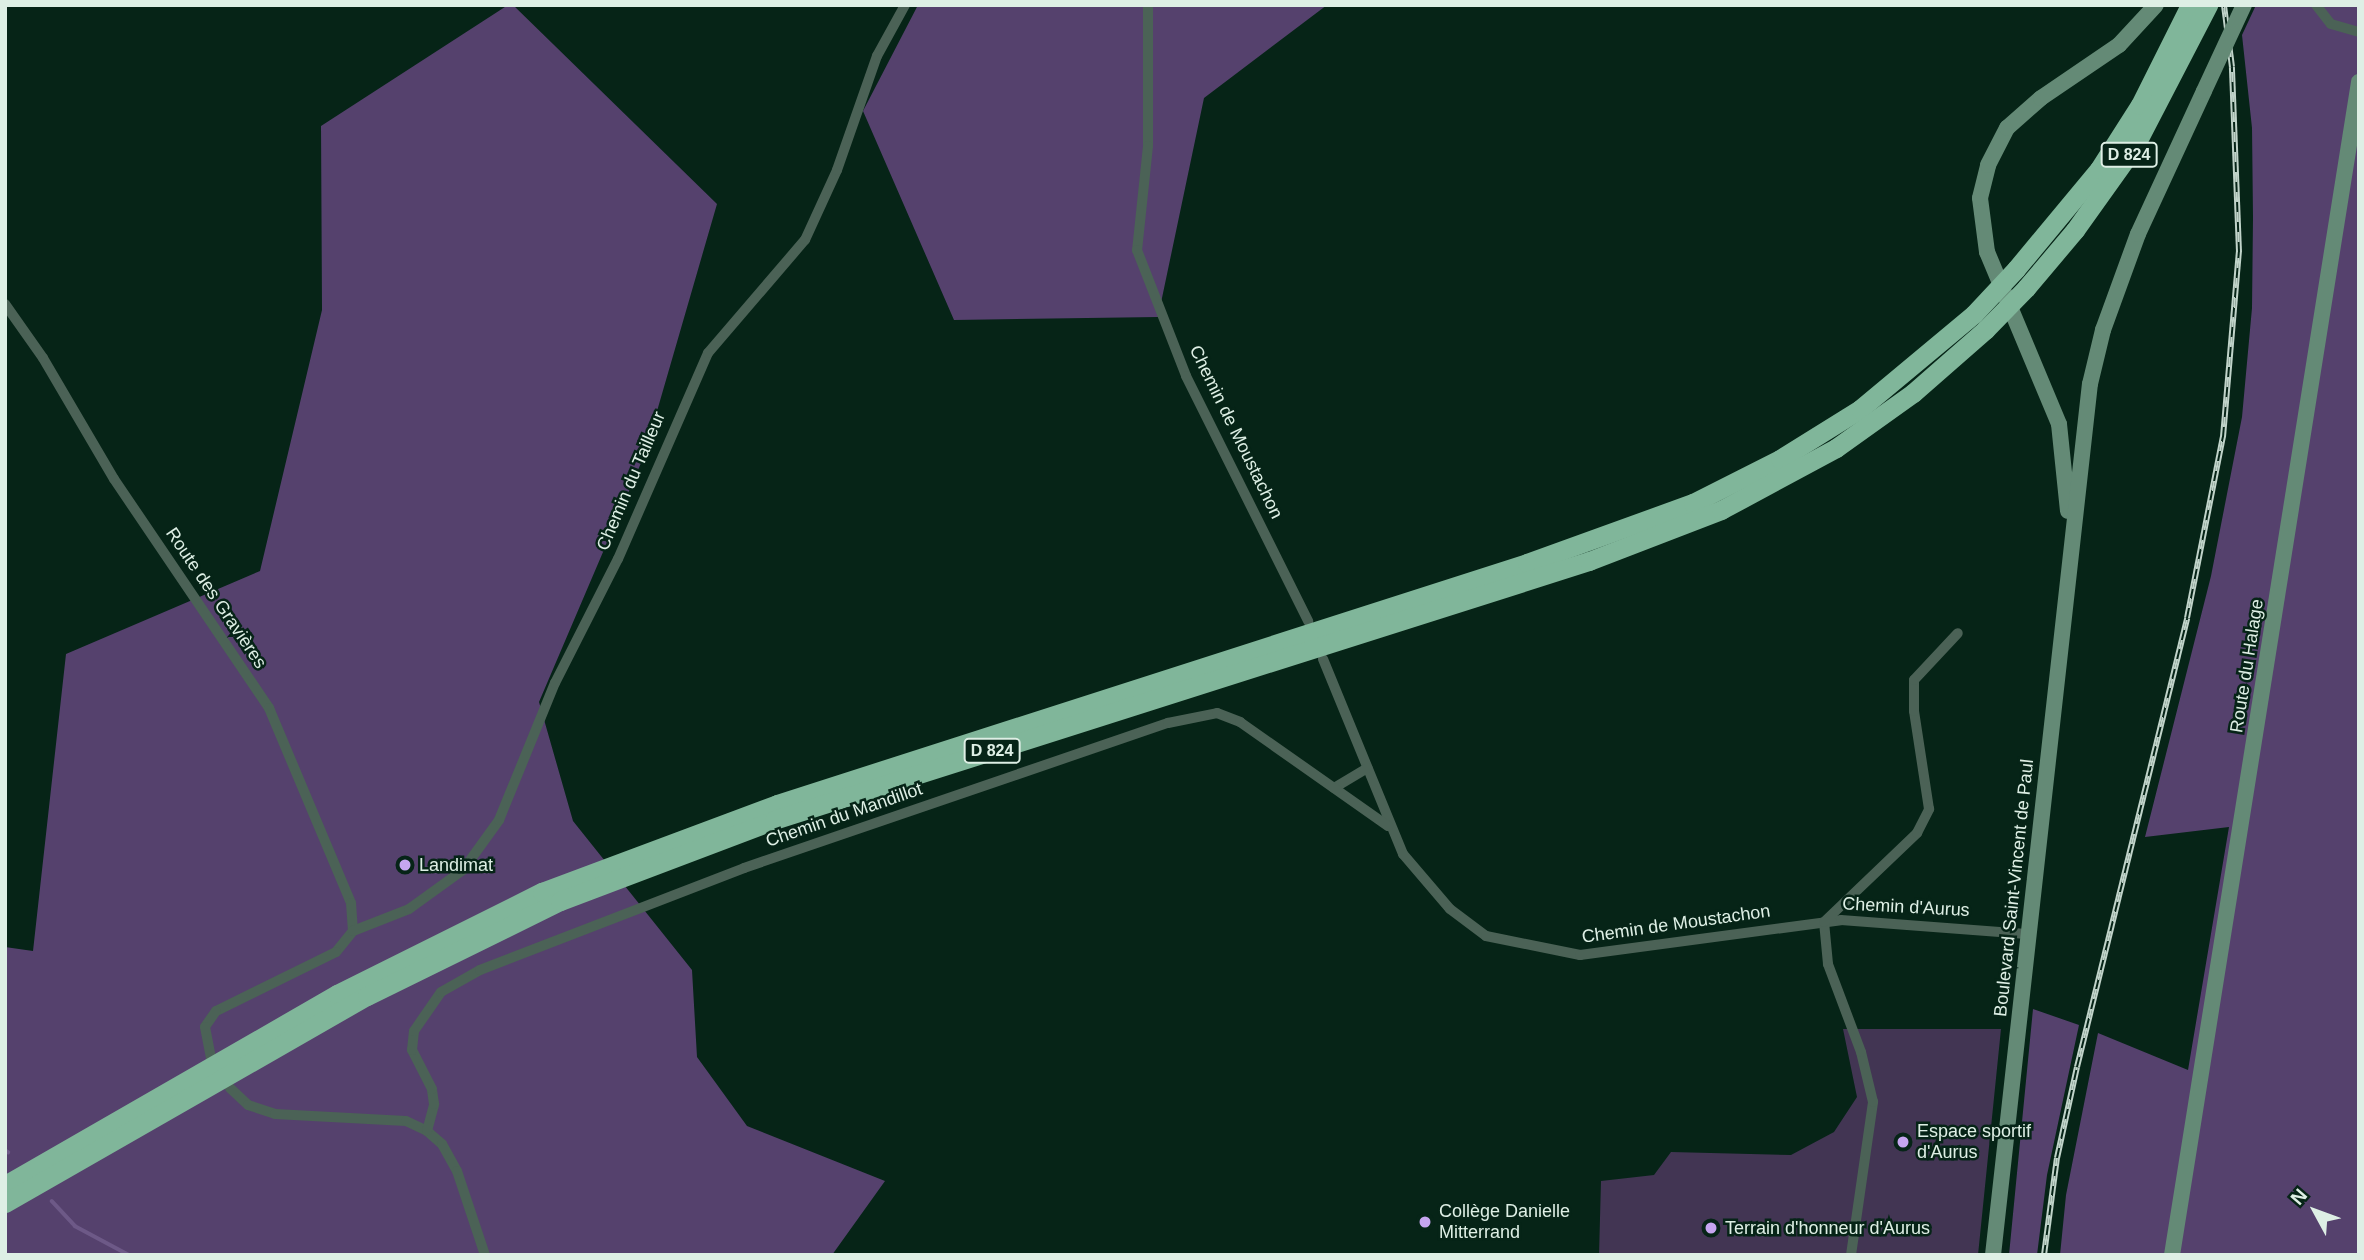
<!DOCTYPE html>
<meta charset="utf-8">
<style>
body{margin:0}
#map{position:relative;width:2364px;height:1260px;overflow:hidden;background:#062417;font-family:Arial,sans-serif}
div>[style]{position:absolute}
.green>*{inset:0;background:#423553}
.forest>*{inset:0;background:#55416d}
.stream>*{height:3.5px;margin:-1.75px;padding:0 1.75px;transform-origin:1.75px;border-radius:1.75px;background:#6d5987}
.minor>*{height:10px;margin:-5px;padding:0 5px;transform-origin:5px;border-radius:5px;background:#4b6256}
.secondary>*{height:16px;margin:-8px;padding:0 8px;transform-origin:8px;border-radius:8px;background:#648a76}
.trunk>*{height:19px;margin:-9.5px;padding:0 9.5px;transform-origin:9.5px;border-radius:9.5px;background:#80b69a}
.rail>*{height:6px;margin-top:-3px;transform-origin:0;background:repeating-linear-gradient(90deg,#062417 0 10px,#c1d4ca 0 20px);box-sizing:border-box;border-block:2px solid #c1d4ca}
.secondary-bridge>*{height:16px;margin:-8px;padding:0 8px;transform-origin:8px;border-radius:8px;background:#648a76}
.trunk-bridge>*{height:19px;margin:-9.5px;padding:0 9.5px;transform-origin:9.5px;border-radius:9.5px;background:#80b69a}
.dots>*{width:19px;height:19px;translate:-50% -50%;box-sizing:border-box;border:4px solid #062417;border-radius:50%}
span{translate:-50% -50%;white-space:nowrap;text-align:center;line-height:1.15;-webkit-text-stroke:5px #062417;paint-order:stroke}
.shield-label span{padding:2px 5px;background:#062417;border:2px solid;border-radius:5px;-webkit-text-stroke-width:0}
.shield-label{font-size:16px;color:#deefe5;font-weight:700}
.street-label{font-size:18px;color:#deefe5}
.poi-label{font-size:18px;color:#deefe5}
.left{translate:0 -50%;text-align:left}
.frame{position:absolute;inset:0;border:7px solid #deefe5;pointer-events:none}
.north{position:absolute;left:2280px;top:1176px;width:70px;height:70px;-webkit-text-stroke:5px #062417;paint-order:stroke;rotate:311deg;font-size:19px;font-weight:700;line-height:28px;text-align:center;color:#deefe5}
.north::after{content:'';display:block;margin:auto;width:24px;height:32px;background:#deefe5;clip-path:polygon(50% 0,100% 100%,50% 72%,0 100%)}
</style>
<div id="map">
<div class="green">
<i style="clip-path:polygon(1843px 1029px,2001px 1029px,1978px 1255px,1599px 1255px,1601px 1181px,1654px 1175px,1671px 1152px,1791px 1155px,1834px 1132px,1857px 1097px)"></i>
</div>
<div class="forest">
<i style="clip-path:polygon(508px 5px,513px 5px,717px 204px,644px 456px,539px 702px,573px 821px,692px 970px,697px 1057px,747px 1126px,885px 1181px,832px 1255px,5px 1255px,5px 947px,33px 951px,66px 654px,260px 571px,322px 310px,321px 126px)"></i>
<i style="clip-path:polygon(918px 5px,1327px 5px,1204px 98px,1158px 317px,954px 320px,863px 111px)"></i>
<i style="clip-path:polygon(2256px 5px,2359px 5px,2359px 1255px,2060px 1255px,2066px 1195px,2098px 1033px,2188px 1070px,2229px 827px,2145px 837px,2211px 576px,2242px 417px,2252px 308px,2253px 218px,2252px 128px,2242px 35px)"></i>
<i style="clip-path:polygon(2033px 1009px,2079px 1025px,2047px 1175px,2037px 1255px,2009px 1255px)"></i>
</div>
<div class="stream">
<i style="left:5px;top:1150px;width:4px;rotate:34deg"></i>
<i style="left:52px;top:1201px;width:34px;rotate:47deg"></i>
<i style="left:75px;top:1226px;width:61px;rotate:28.2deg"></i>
</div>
<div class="minor">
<i style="left:1148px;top:5px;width:141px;rotate:90deg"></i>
<i style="left:1148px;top:146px;width:105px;rotate:96deg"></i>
<i style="left:1137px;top:250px;width:135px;rotate:68.7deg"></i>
<i style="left:1186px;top:376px;width:274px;rotate:63.5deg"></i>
<i style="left:2316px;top:5px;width:24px;rotate:52deg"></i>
<i style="left:2331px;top:24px;width:29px;rotate:16deg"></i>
<i style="left:5px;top:304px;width:66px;rotate:54.9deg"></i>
<i style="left:43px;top:358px;width:140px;rotate:59.6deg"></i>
<i style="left:114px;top:479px;width:277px;rotate:55.9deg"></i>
<i style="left:269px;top:708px;width:212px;rotate:67.2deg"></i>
<i style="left:351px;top:903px;width:28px;rotate:86deg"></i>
<i style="left:353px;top:931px;width:27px;rotate:129deg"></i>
<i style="left:336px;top:952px;width:134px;rotate:153.8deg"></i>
<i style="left:216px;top:1011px;width:19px;rotate:125deg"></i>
<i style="left:205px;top:1027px;width:31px;rotate:79deg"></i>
<i style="left:1323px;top:659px;width:211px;rotate:67.7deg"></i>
<i style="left:1403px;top:854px;width:72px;rotate:49.5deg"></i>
<i style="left:1450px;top:909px;width:45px;rotate:36.9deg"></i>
<i style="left:1486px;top:936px;width:96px;rotate:11.4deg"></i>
<i style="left:1580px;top:955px;width:263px;rotate:-7.6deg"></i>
<i style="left:1841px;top:920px;width:189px;rotate:4.3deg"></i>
<i style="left:1334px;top:788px;width:39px;rotate:-31deg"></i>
<i style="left:353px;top:931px;width:60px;rotate:-21.4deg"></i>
<i style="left:409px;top:909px;width:67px;rotate:-35.8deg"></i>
<i style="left:463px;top:870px;width:62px;rotate:-54.2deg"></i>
<i style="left:499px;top:820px;width:148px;rotate:-67.8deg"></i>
<i style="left:555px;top:683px;width:139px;rotate:-63.1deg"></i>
<i style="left:618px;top:559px;width:225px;rotate:-66.4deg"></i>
<i style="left:708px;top:353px;width:149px;rotate:-49.4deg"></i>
<i style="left:805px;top:240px;width:77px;rotate:-65.4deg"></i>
<i style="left:837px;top:170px;width:121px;rotate:-70.7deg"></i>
<i style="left:877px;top:56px;width:58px;rotate:-61.2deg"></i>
<i style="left:230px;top:1088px;width:25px;rotate:43deg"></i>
<i style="left:248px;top:1105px;width:28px;rotate:18deg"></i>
<i style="left:275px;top:1114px;width:131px;rotate:3.1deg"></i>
<i style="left:406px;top:1121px;width:23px;rotate:25deg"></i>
<i style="left:427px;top:1131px;width:20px;rotate:41deg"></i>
<i style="left:442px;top:1144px;width:31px;rotate:61deg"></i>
<i style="left:457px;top:1171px;width:89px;rotate:71.6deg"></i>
<i style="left:427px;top:1131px;width:28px;rotate:-75deg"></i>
<i style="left:434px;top:1104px;width:15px;rotate:-98deg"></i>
<i style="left:432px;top:1089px;width:44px;rotate:-117.1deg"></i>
<i style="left:412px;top:1050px;width:19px;rotate:-84deg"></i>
<i style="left:414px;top:1031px;width:47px;rotate:-55.3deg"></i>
<i style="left:441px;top:992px;width:45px;rotate:-29.4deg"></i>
<i style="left:480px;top:970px;width:283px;rotate:-21.1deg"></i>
<i style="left:744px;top:868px;width:448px;rotate:-18.9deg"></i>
<i style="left:1168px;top:723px;width:50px;rotate:-11.5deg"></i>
<i style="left:1217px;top:713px;width:25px;rotate:21deg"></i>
<i style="left:1240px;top:722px;width:181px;rotate:35.1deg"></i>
<i style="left:1851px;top:1255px;width:155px;rotate:-81.8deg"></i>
<i style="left:1873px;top:1102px;width:51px;rotate:-103.5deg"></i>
<i style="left:1861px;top:1052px;width:94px;rotate:-110.6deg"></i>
<i style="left:1828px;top:964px;width:42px;rotate:-95.4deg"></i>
<i style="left:1824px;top:922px;width:129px;rotate:-43.7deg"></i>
<i style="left:1917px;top:833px;width:27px;rotate:-63deg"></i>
<i style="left:1929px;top:809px;width:99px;rotate:-98.7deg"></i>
<i style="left:1914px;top:711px;width:31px;rotate:-90deg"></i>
<i style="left:1914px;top:680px;width:64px;rotate:-46.9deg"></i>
</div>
<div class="secondary">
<i style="left:2068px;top:511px;width:87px;rotate:-95.9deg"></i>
<i style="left:2059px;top:424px;width:186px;rotate:-112.7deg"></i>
<i style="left:1987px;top:252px;width:54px;rotate:-97.4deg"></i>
<i style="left:1980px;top:198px;width:34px;rotate:-76deg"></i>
<i style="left:1988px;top:165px;width:42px;rotate:-62.8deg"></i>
<i style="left:2007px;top:128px;width:45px;rotate:-41.4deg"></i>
<i style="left:2041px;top:98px;width:94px;rotate:-34.2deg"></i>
<i style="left:2119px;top:45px;width:54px;rotate:-47.2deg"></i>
<i style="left:1993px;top:1255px;width:876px;rotate:-83.65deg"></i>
<i style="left:2090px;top:384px;width:56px;rotate:-76.5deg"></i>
<i style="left:2103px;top:330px;width:102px;rotate:-70deg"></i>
<i style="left:2138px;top:234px;width:157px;rotate:-65.2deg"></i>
<i style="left:2172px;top:1255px;width:1188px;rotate:-80.94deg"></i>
</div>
<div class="trunk">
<i style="left:2016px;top:269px;width:130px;rotate:-50.3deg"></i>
<i style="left:2099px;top:169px;width:76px;rotate:-57.4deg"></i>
<i style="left:2140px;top:105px;width:112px;rotate:-63.4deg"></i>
<i style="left:2026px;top:288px;width:76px;rotate:-49.8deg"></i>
<i style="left:2075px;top:230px;width:103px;rotate:-54.5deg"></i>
<i style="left:2135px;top:146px;width:159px;rotate:-62.6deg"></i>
<i style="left:5px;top:1185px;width:383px;rotate:-29.9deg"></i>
<i style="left:337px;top:994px;width:229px;rotate:-26.5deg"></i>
<i style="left:542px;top:892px;width:251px;rotate:-20.5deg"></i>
<i style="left:777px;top:804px;width:788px;rotate:-17.81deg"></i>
<i style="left:1527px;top:563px;width:177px;rotate:-19.9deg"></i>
<i style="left:1693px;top:503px;width:97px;rotate:-26.8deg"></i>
<i style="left:1780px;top:459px;width:94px;rotate:-32deg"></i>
<i style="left:1860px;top:409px;width:148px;rotate:-39.8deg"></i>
<i style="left:5px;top:1203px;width:417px;rotate:-29.8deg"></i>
<i style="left:367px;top:996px;width:215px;rotate:-26.2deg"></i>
<i style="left:560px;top:901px;width:229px;rotate:-20.7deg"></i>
<i style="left:774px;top:820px;width:855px;rotate:-17.63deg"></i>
<i style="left:1589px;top:561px;width:142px;rotate:-21.1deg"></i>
<i style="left:1721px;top:510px;width:131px;rotate:-28.3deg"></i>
<i style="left:1836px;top:448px;width:95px;rotate:-35.5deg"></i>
<i style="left:1913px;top:393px;width:96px;rotate:-41.2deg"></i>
</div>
<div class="rail">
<i style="left:2044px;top:1255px;width:98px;rotate:-82.4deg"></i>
<i style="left:2057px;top:1158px;width:93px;rotate:-77.6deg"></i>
<i style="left:2077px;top:1067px;width:462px;rotate:-76.2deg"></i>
<i style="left:2187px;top:618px;width:185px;rotate:-78.8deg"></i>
<i style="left:2223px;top:437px;width:186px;rotate:-85.1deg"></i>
<i style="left:2239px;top:252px;width:185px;rotate:-92.2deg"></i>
<i style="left:2232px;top:67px;width:63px;rotate:-97.4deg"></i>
</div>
<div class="secondary-bridge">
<i style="left:2204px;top:91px;width:95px;rotate:-65.1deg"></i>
</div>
<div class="trunk-bridge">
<i style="left:1974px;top:314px;width:62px;rotate:-47deg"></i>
<i style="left:1985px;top:330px;width:59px;rotate:-45.7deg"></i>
</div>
<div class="dots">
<i style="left:405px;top:865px;background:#c6a6f0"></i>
<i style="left:1903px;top:1142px;background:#c6a6f0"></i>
<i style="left:1425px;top:1222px;background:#c6a6f0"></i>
<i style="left:1711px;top:1228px;background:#c6a6f0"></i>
</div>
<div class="shield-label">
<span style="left:2129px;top:155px">D 824</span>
<span style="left:992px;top:751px">D 824</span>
</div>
<div class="street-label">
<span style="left:1236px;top:432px;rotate:64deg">Chemin de Moustachon</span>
<span style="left:631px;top:481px;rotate:-67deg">Chemin du Tailleur</span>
<span style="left:216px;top:598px;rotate:56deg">Route des Gravières</span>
<span style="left:2247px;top:666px;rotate:-81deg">Route du Halage</span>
<span style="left:844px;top:815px;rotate:-19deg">Chemin du Mandillot</span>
<span style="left:2014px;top:888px;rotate:-84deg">Boulevard Saint-Vincent de Paul</span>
<span style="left:1906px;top:907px;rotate:3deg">Chemin d'Aurus</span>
<span style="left:1676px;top:924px;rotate:-8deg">Chemin de Moustachon</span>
</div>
<div class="poi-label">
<span class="left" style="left:419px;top:865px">Landimat</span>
<span class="left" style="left:1917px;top:1142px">Espace sportif<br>d'Aurus</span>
<span class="left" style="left:1439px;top:1222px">Collège Danielle<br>Mitterrand</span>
<span class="left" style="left:1725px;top:1228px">Terrain d'honneur d'Aurus</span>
</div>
<div class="frame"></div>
<div class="north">N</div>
</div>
